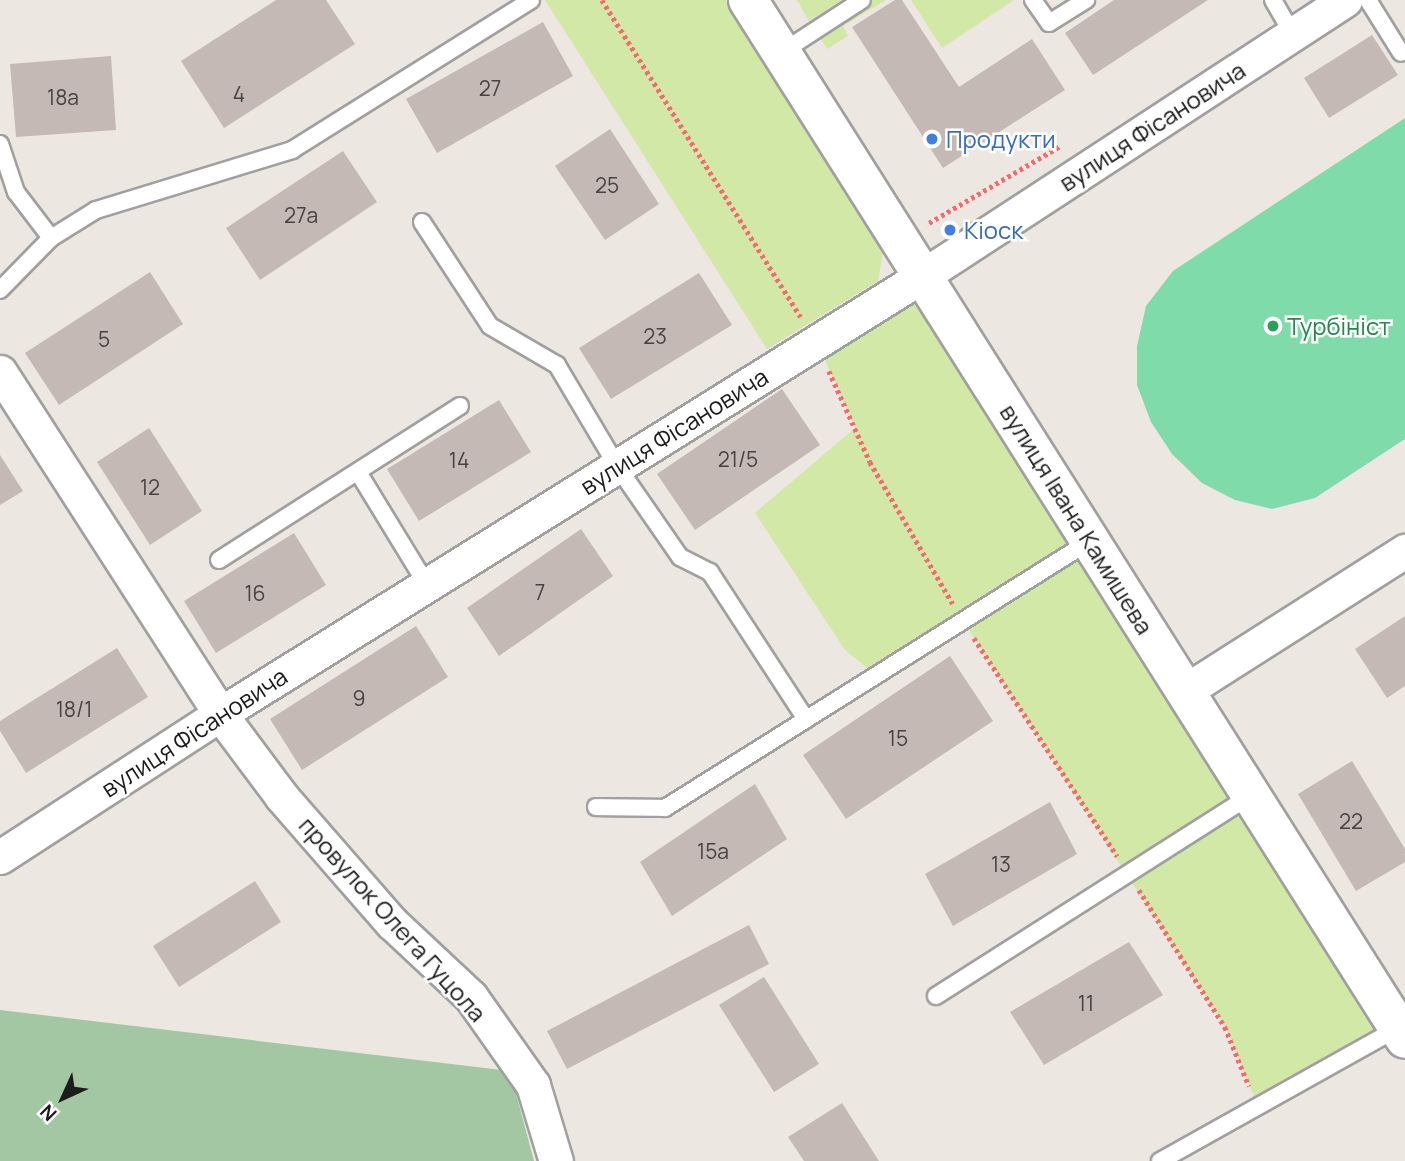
<!DOCTYPE html>
<meta charset="utf-8">
<style>
body{margin:0}
#map{position:relative;width:1405px;height:1161px;overflow:hidden;background:#ede7e1;font-family:Manrope,sans-serif}
div>[style]{position:absolute}
.grass>*{inset:0;background:#d1e8a7}
.cemetery>*{inset:0;background:#a3c6a3}
.pitch>*{inset:0;background:#7fdcaa}
.building>*{inset:0;background:#c5b9b5}
.path>*{height:4.5px;margin-top:-2.25px;transform-origin:0;background:repeating-linear-gradient(90deg,#f86870 0 3.5px,transparent 0 7px)}
.roads{filter:drop-shadow(2px 0 #a0a0a0) drop-shadow(-2px 0 #a0a0a0) drop-shadow(0 2px #a0a0a0) drop-shadow(0 -2px #a0a0a0)}
.service>*{height:16px;margin:-8px;padding:0 8px;transform-origin:8px;border-radius:8px;background:#fff}
.minor>*{height:33px;margin:-16.5px;padding:0 16.5px;transform-origin:16.5px;border-radius:16.5px;background:#fff}
.tertiary>*{height:38px;margin:-19px;padding:0 19px;transform-origin:19px;border-radius:19px;background:#fff}
.dots>*{width:19px;height:19px;translate:-50% -50%;box-sizing:border-box;border:4px solid #fff;border-radius:50%}
span{translate:-50% -50%;white-space:nowrap;text-align:center;line-height:1.15;-webkit-text-stroke:5px #fff;paint-order:stroke}
.number-label{font-size:21px;color:#464342}
.number-label span{-webkit-text-stroke-width:0}
.street-label{font-size:24px;color:#1c1c1c}
.shop-label{font-size:24px;color:#366cbe}
.left{translate:0 -50%;text-align:left}
.leisure-label{font-size:24px;color:#27864d}
.north{position:absolute;left:28px;top:1063px;width:70px;height:70px;-webkit-text-stroke:5px #fff;paint-order:stroke;rotate:225deg;font-size:19px;font-weight:700;line-height:28px;text-align:center;color:#1c1c1c}
.north::after{content:'';display:block;margin:auto;width:24px;height:32px;background:#1c1c1c;clip-path:polygon(50% 0,100% 100%,50% 72%,0 100%)}
</style>
<div id="map">
<div class="grass">
<i style="clip-path:polygon(545px 0,726px 0,883px 251px,878px 281px,767px 349px)"></i>
<i style="clip-path:polygon(797px 0,842px 0,809px 21px)"></i>
<i style="clip-path:polygon(872px 0,886px 0,843px 26px,848px 36px,827px 49px,818px 34px)"></i>
<i style="clip-path:polygon(911px 0,1014px 0,942px 48px)"></i>
<i style="clip-path:polygon(935px 293px,1398px 1028px,1258px 1106px,1225px 1027px,963px 621px,876px 675px,845px 650px,755px 513px,855px 428px,824px 358px,896px 309px)"></i>
</div>
<div class="cemetery">
<i style="clip-path:polygon(0 1010px,510px 1071px,534px 1161px,0 1161px)"></i>
</div>
<div class="pitch">
<i style="clip-path:polygon(1405px 118px,1405px 439px,1315px 498px,1272px 509px,1235px 500px,1202px 483px,1172px 454px,1151px 422px,1137px 385px,1137px 346px,1146px 306px,1173px 271px)"></i>
</div>
<div class="building">
<i style="clip-path:polygon(276px 0,326px 0,355px 44px,224px 128px,181px 61px)"></i>
<i style="clip-path:polygon(895px 0,902px 0,959px 87px,1032px 39px,1065px 90px,943px 168px,852px 27px)"></i>
<i style="clip-path:polygon(1114px 0,1208px 0,1093px 75px,1065px 33px)"></i>
<i style="clip-path:polygon(543px 22px,573px 76px,437px 153px,406px 99px)"></i>
<i style="clip-path:polygon(1372px 35px,1398px 75px,1329px 118px,1304px 78px)"></i>
<i style="clip-path:polygon(111px 56px,116px 130px,16px 137px,10px 64px)"></i>
<i style="clip-path:polygon(610px 129px,659px 204px,605px 240px,555px 166px)"></i>
<i style="clip-path:polygon(343px 151px,377px 202px,260px 280px,226px 228px)"></i>
<i style="clip-path:polygon(150px 272px,183px 324px,59px 405px,25px 353px)"></i>
<i style="clip-path:polygon(699px 273px,732px 325px,611px 399px,579px 348px)"></i>
<i style="clip-path:polygon(782px 389px,820px 445px,695px 530px,657px 474px)"></i>
<i style="clip-path:polygon(499px 400px,531px 452px,419px 521px,387px 469px)"></i>
<i style="clip-path:polygon(149px 428px,202px 511px,150px 545px,97px 462px)"></i>
<i style="clip-path:polygon(0 455px,23px 491px,0 505px)"></i>
<i style="clip-path:polygon(581px 529px,613px 576px,499px 656px,467px 608px)"></i>
<i style="clip-path:polygon(294px 533px,326px 585px,216px 653px,184px 601px)"></i>
<i style="clip-path:polygon(1405px 616px,1405px 686px,1387px 698px,1355px 649px)"></i>
<i style="clip-path:polygon(416px 626px,448px 677px,302px 770px,270px 719px)"></i>
<i style="clip-path:polygon(117px 648px,148px 697px,26px 773px,0 731px,0 721px)"></i>
<i style="clip-path:polygon(950px 656px,993px 721px,846px 819px,803px 755px)"></i>
<i style="clip-path:polygon(1352px 761px,1405px 849px,1405px 862px,1356px 891px,1298px 794px)"></i>
<i style="clip-path:polygon(755px 784px,787px 839px,672px 916px,640px 862px)"></i>
<i style="clip-path:polygon(1050px 802px,1077px 854px,953px 926px,925px 874px)"></i>
<i style="clip-path:polygon(255px 881px,281px 922px,179px 987px,153px 946px)"></i>
<i style="clip-path:polygon(749px 925px,769px 964px,567px 1069px,547px 1031px)"></i>
<i style="clip-path:polygon(1129px 942px,1163px 995px,1044px 1065px,1010px 1012px)"></i>
<i style="clip-path:polygon(764px 977px,819px 1064px,774px 1092px,719px 1005px)"></i>
<i style="clip-path:polygon(842px 1103px,879px 1161px,804px 1161px,788px 1137px)"></i>
</div>
<div class="path">
<i style="left:602px;top:0;width:374px;rotate:57.9deg"></i>
<i style="left:929px;top:223px;width:152px;rotate:-30.4deg"></i>
<i style="left:829px;top:371px;width:100px;rotate:65.7deg"></i>
<i style="left:870px;top:462px;width:164px;rotate:59.7deg"></i>
<i style="left:974px;top:638px;width:261px;rotate:56.7deg"></i>
<i style="left:1139px;top:890px;width:162px;rotate:57.9deg"></i>
<i style="left:1225px;top:1027px;width:64px;rotate:67.9deg"></i>
</div>
<div class="roads">
<div class="service">
<i style="left:1033px;top:0;width:28px;rotate:55deg"></i>
<i style="left:1049px;top:23px;width:44px;rotate:-31.9deg"></i>
<i style="left:1273px;top:0;width:39px;rotate:60deg"></i>
<i style="left:1368px;top:0;width:62px;rotate:58.1deg"></i>
<i style="left:782px;top:52px;width:95px;rotate:-33deg"></i>
<i style="left:0;top:144px;width:51px;rotate:71.6deg"></i>
<i style="left:16px;top:192px;width:58px;rotate:52.7deg"></i>
<i style="left:422px;top:222px;width:124px;rotate:56.8deg"></i>
<i style="left:490px;top:326px;width:78px;rotate:30.2deg"></i>
<i style="left:557px;top:365px;width:117px;rotate:59.3deg"></i>
<i style="left:617px;top:466px;width:111px;rotate:55.3deg"></i>
<i style="left:680px;top:557px;width:34px;rotate:27deg"></i>
<i style="left:710px;top:572px;width:176px;rotate:56.9deg"></i>
<i style="left:0;top:290px;width:73px;rotate:-45.6deg"></i>
<i style="left:51px;top:238px;width:53px;rotate:-31.9deg"></i>
<i style="left:96px;top:210px;width:205px;rotate:-17deg"></i>
<i style="left:292px;top:150px;width:282px;rotate:-32.1deg"></i>
<i style="left:358px;top:472px;width:132px;rotate:58.6deg"></i>
<i style="left:219px;top:560px;width:286px;rotate:-32.6deg"></i>
<i style="left:596px;top:807px;width:69px;rotate:0.8deg"></i>
<i style="left:665px;top:808px;width:502px;rotate:-32.14deg"></i>
<i style="left:936px;top:996px;width:374px;rotate:-32.5deg"></i>
<i style="left:1160px;top:1161px;width:273px;rotate:-29.2deg"></i>
</div>
<div class="minor">
<i style="left:0;top:372px;width:407px;rotate:57.2deg"></i>
<i style="left:220px;top:714px;width:104px;rotate:53.2deg"></i>
<i style="left:282px;top:797px;width:167px;rotate:48.9deg"></i>
<i style="left:392px;top:923px;width:108px;rotate:43.1deg"></i>
<i style="left:471px;top:997px;width:108px;rotate:54.8deg"></i>
<i style="left:533px;top:1085px;width:79px;rotate:73.2deg"></i>
<i style="left:1185px;top:691px;width:261px;rotate:-32.5deg"></i>
<i style="left:0;top:857px;width:262px;rotate:-33deg"></i>
<i style="left:220px;top:714px;width:830px;rotate:-31.95deg"></i>
<i style="left:924px;top:275px;width:503px;rotate:-33.15deg"></i>
</div>
<div class="tertiary">
<i style="left:748px;top:0;width:1229px;rotate:57.69deg"></i>
</div>
</div>
<div class="dots">
<i style="left:932px;top:139px;background:#3f7fe0"></i>
<i style="left:950px;top:230px;background:#3f7fe0"></i>
<i style="left:1273px;top:326px;background:#2e9e5b"></i>
</div>
<div class="number-label">
<span style="left:490px;top:88px">27</span>
<span style="left:239px;top:94px">4</span>
<span style="left:63px;top:97px">18а</span>
<span style="left:607px;top:185px">25</span>
<span style="left:301px;top:215px">27а</span>
<span style="left:655px;top:336px">23</span>
<span style="left:104px;top:339px">5</span>
<span style="left:738px;top:459px">21/5</span>
<span style="left:459px;top:460px">14</span>
<span style="left:150px;top:487px">12</span>
<span style="left:540px;top:592px">7</span>
<span style="left:255px;top:593px">16</span>
<span style="left:359px;top:698px">9</span>
<span style="left:74px;top:709px">18/1</span>
<span style="left:898px;top:738px">15</span>
<span style="left:1351px;top:821px">22</span>
<span style="left:713px;top:851px">15а</span>
<span style="left:1001px;top:864px">13</span>
<span style="left:1086px;top:1003px">11</span>
</div>
<div class="street-label">
<span style="left:1152px;top:126px;rotate:-33deg">вулиця Фісановича</span>
<span style="left:674px;top:431px;rotate:-32deg">вулиця Фісановича</span>
<span style="left:1077px;top:519px;rotate:58deg">вулиця Івана Камишева</span>
<span style="left:194px;top:732px;rotate:-33deg">вулиця Фісановича</span>
<span style="left:393px;top:919px;rotate:48deg">провулок Олега Гуцола</span>
</div>
<div class="shop-label">
<span class="left" style="left:946px;top:139px">Продукти</span>
<span class="left" style="left:964px;top:230px">Кіоск</span>
</div>
<div class="leisure-label">
<span class="left" style="left:1287px;top:326px">Турбініст</span>
</div>
<div class="north">N</div>
</div>
